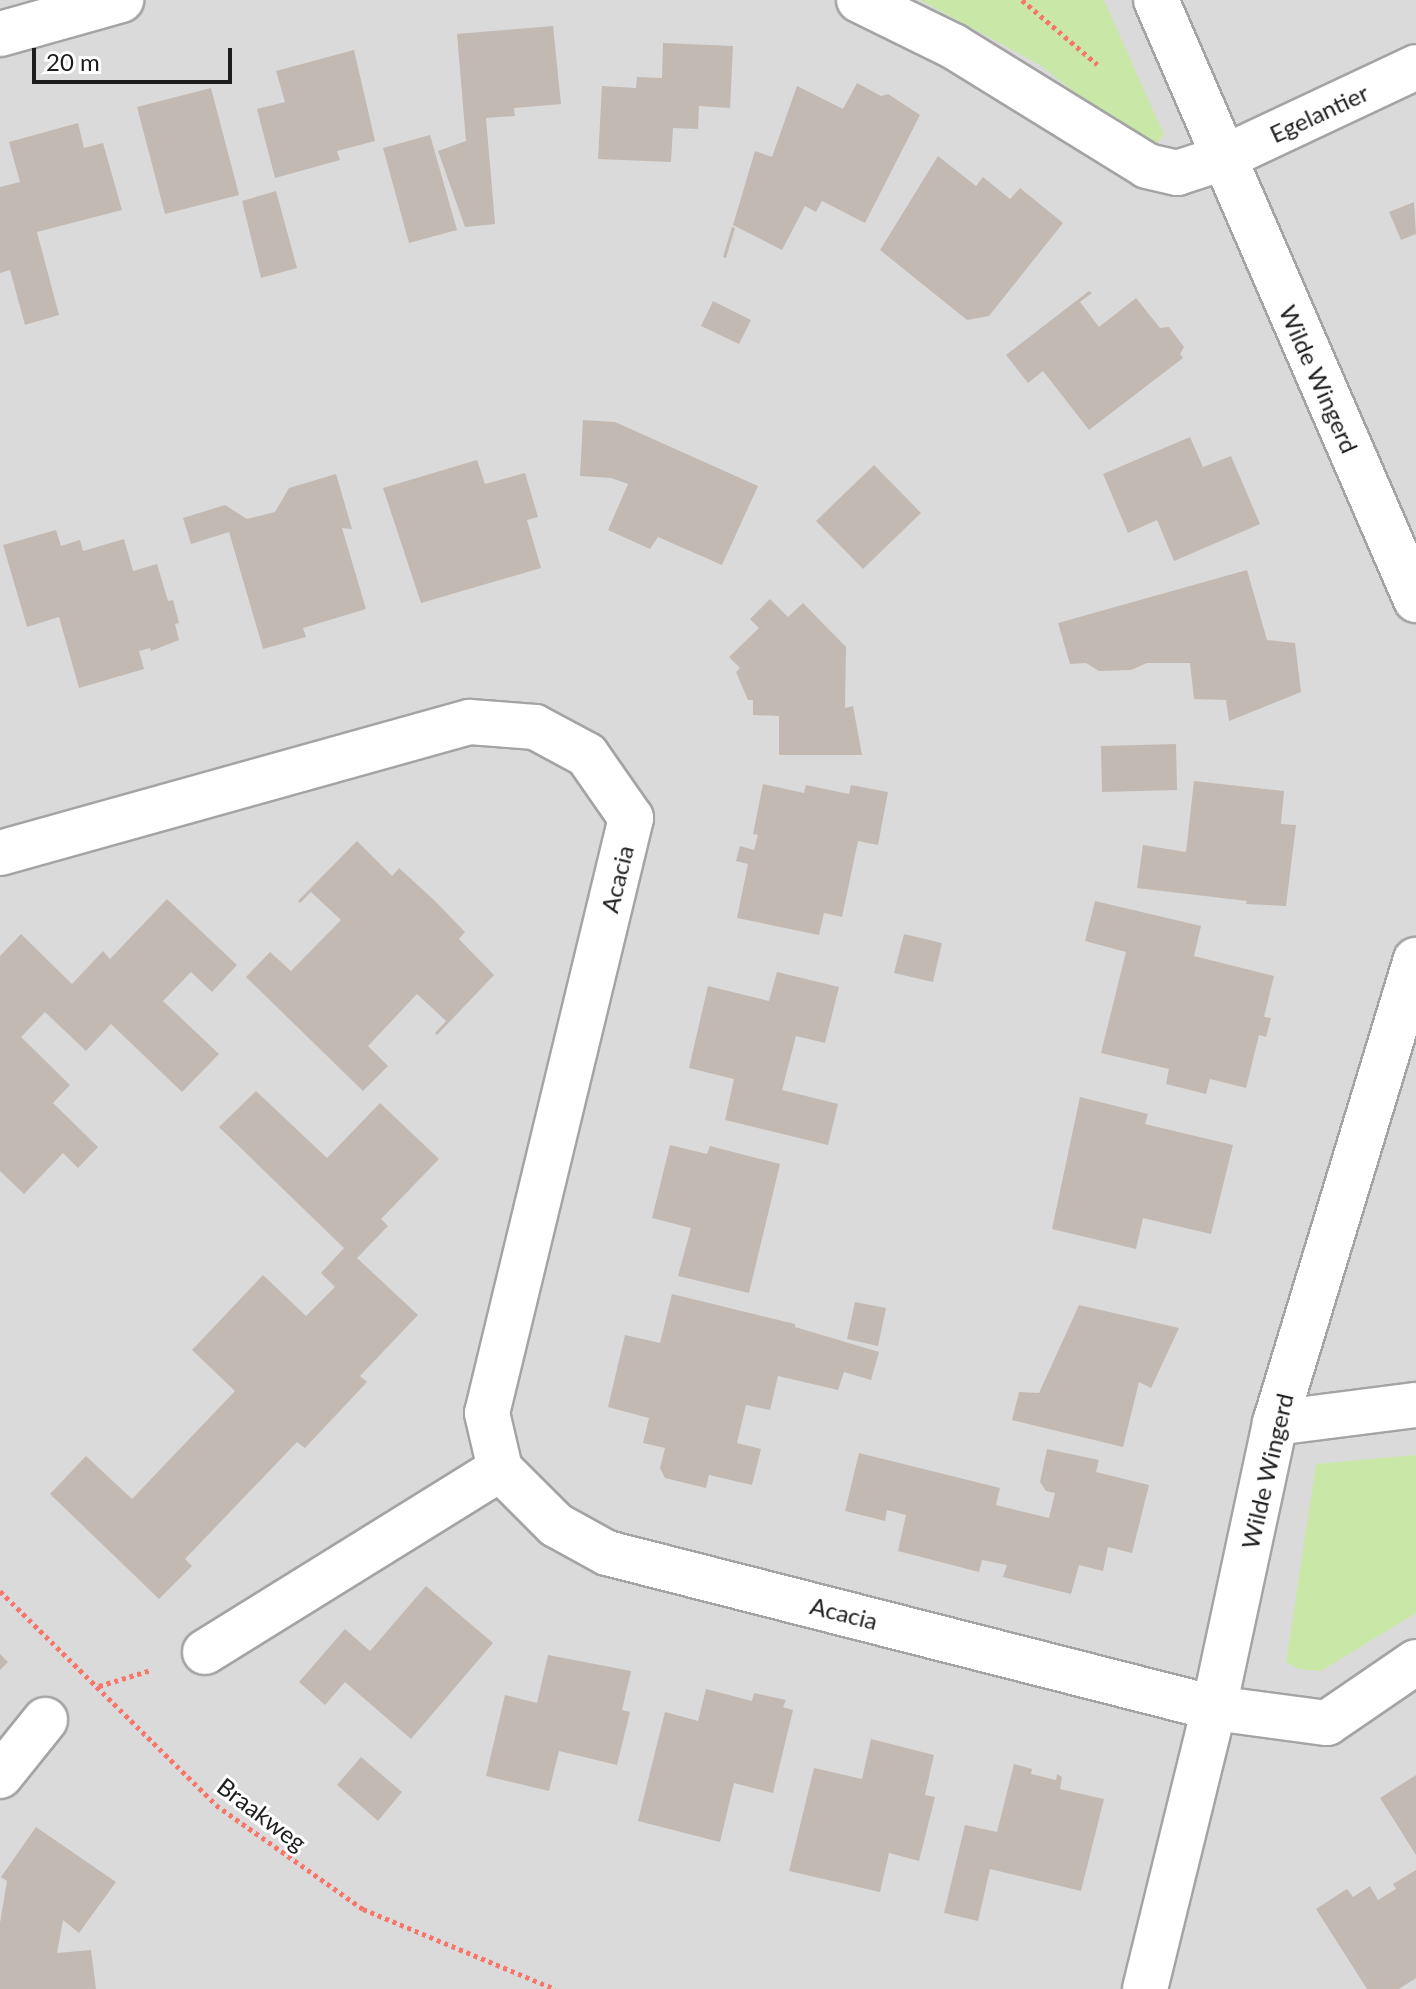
<!DOCTYPE html>
<style>
body{margin:0}
#map{position:relative;width:1416px;height:1989px;overflow:hidden;background:#eeeae3;font-family:Lato,sans-serif}
div>[style]{position:absolute}
.residential>*{inset:0;background:#dbdada}
.grass>*{inset:0;background:#c9e8a8}
.building>*{inset:0;background:#c2b9b2}
.path>*{height:5px;margin-top:-2.5px;transform-origin:0;background:repeating-linear-gradient(90deg,#f8756a 0 4px,transparent 0 8px)}
.roads{filter:drop-shadow(2px 0 #a4a4a4) drop-shadow(-2px 0 #a4a4a4) drop-shadow(0 2px #a4a4a4) drop-shadow(0 -2px #a4a4a4)}
.minor>*{height:44px;margin:-22px;padding:0 22px;transform-origin:22px;border-radius:22px;background:#fff}
span{translate:-50% -50%;white-space:nowrap;text-align:center;line-height:1.15;-webkit-text-stroke:6px #fff;paint-order:stroke}
.street-label{font-size:24px;color:#1d1d1d}
.scale{position:absolute;left:32px;top:48px;width:200px;height:36px;box-sizing:border-box;border:4px solid #1d1d1d;border-top:0;padding-left:10px;font-size:24px;line-height:28px;white-space:nowrap;color:#1d1d1d;-webkit-text-stroke:6px #fff;paint-order:stroke}
</style>
<div id="map">
<div class="residential">
<i style="clip-path:polygon(0 0,1416px 0,1416px 1989px,0 1989px)"></i>
</div>
<div class="grass">
<i style="clip-path:polygon(920px 0,1104px 0,1164px 135px,1150px 151px,1040px 65px)"></i>
<i style="clip-path:polygon(1416px 1455px,1416px 1613px,1321px 1671px,1299px 1669px,1286px 1662px,1316px 1464px)"></i>
</div>
<div class="building">
<i style="clip-path:polygon(553px 26px,561px 104px,514px 108px,515px 116px,486px 118px,495px 224px,465px 227px,438px 151px,466px 141px,457px 34px)"></i>
<i style="clip-path:polygon(663px 43px,733px 46px,730px 108px,699px 106px,698px 129px,673px 128px,671px 162px,598px 159px,602px 86px,636px 88px,637px 77px,662px 78px)"></i>
<i style="clip-path:polygon(354px 50px,375px 141px,337px 151px,340px 160px,275px 178px,257px 109px,285px 102px,276px 71px)"></i>
<i style="clip-path:polygon(857px 83px,881px 96px,888px 94px,920px 115px,865px 223px,822px 201px,816px 212px,805px 206px,782px 250px,733px 225px,755px 151px,772px 157px,797px 86px,843px 109px)"></i>
<i style="clip-path:polygon(211px 88px,239px 195px,165px 214px,137px 107px)"></i>
<i style="clip-path:polygon(78px 123px,84px 148px,103px 143px,122px 210px,37px 232px,59px 315px,25px 325px,10px 270px,0 273px,0 187px,20px 182px,9px 142px)"></i>
<i style="clip-path:polygon(430px 135px,457px 230px,409px 243px,383px 148px)"></i>
<i style="clip-path:polygon(938px 156px,976px 186px,983px 177px,1010px 199px,1020px 188px,1063px 223px,989px 316px,967px 320px,880px 250px)"></i>
<i style="clip-path:polygon(276px 191px,297px 268px,261px 278px,242px 201px)"></i>
<i style="clip-path:polygon(1414px 202px,1416px 234px,1401px 240px,1389px 212px)"></i>
<i style="clip-path:polygon(732px 227px,735px 228px,726px 258px,723px 257px)"></i>
<i style="clip-path:polygon(1089px 291px,1092px 293px,1080px 302px,1099px 327px,1136px 298px,1160px 328px,1169px 327px,1184px 347px,1180px 354px,1183px 358px,1089px 430px,1043px 371px,1028px 383px,1006px 355px)"></i>
<i style="clip-path:polygon(713px 301px,751px 320px,739px 344px,701px 326px)"></i>
<i style="clip-path:polygon(583px 420px,615px 422px,758px 486px,722px 565px,658px 537px,650px 549px,608px 530px,628px 484px,611px 478px,580px 476px)"></i>
<i style="clip-path:polygon(1190px 437px,1203px 467px,1231px 456px,1260px 524px,1174px 561px,1157px 520px,1128px 533px,1103px 474px)"></i>
<i style="clip-path:polygon(477px 460px,485px 484px,525px 473px,538px 517px,527px 520px,541px 568px,421px 603px,383px 488px)"></i>
<i style="clip-path:polygon(874px 465px,921px 513px,863px 569px,816px 521px)"></i>
<i style="clip-path:polygon(336px 474px,352px 529px,342px 528px,366px 609px,303px 628px,306px 637px,263px 649px,229px 532px,191px 544px,183px 518px,225px 505px,247px 519px,275px 512px,289px 488px)"></i>
<i style="clip-path:polygon(56px 530px,61px 546px,80px 540px,83px 551px,124px 539px,133px 571px,157px 564px,168px 601px,173px 600px,179px 623px,175px 624px,179px 640px,151px 651px,150px 648px,139px 651px,144px 669px,79px 688px,59px 617px,27px 627px,3px 545px)"></i>
<i style="clip-path:polygon(1247px 570px,1267px 640px,1295px 643px,1301px 692px,1229px 721px,1226px 700px,1194px 699px,1190px 663px,1147px 663px,1131px 670px,1099px 671px,1086px 663px,1070px 664px,1058px 623px)"></i>
<i style="clip-path:polygon(770px 599px,788px 617px,803px 603px,846px 647px,845px 708px,853px 706px,862px 755px,779px 755px,779px 716px,753px 715px,753px 700px,748px 700px,736px 672px,740px 668px,729px 657px,759px 628px,750px 619px)"></i>
<i style="clip-path:polygon(1176px 744px,1177px 790px,1102px 792px,1101px 746px)"></i>
<i style="clip-path:polygon(1194px 781px,1284px 791px,1281px 824px,1296px 825px,1286px 906px,1246px 904px,1247px 901px,1137px 888px,1143px 845px,1186px 852px)"></i>
<i style="clip-path:polygon(763px 784px,804px 793px,806px 785px,849px 794px,851px 785px,888px 792px,878px 845px,858px 841px,842px 917px,824px 913px,819px 935px,737px 918px,748px 864px,736px 861px,740px 846px,754px 850px,758px 835px,753px 834px)"></i>
<i style="clip-path:polygon(357px 841px,392px 876px,399px 868px,435px 901px,465px 932px,459px 939px,494px 975px,437px 1035px,435px 1033px,446px 1021px,417px 994px,368px 1046px,388px 1066px,363px 1091px,246px 977px,270px 952px,291px 971px,341px 920px,311px 892px,300px 903px,298px 901px)"></i>
<i style="clip-path:polygon(167px 899px,237px 965px,212px 992px,191px 972px,163px 1001px,219px 1054px,182px 1092px,111px 1024px,86px 1051px,45px 1012px,21px 1037px,70px 1085px,53px 1103px,98px 1147px,78px 1168px,63px 1153px,24px 1194px,0 1171px,0 956px,21px 934px,72px 984px,103px 951px,110px 959px)"></i>
<i style="clip-path:polygon(1095px 901px,1201px 926px,1194px 956px,1274px 976px,1264px 1017px,1271px 1018px,1266px 1037px,1259px 1035px,1246px 1088px,1210px 1079px,1206px 1094px,1166px 1084px,1169px 1069px,1101px 1053px,1126px 952px,1085px 941px)"></i>
<i style="clip-path:polygon(904px 934px,942px 943px,933px 982px,894px 973px)"></i>
<i style="clip-path:polygon(777px 972px,839px 987px,825px 1043px,796px 1036px,782px 1090px,838px 1104px,828px 1145px,725px 1120px,734px 1079px,689px 1068px,708px 986px,769px 1001px)"></i>
<i style="clip-path:polygon(256px 1091px,327px 1158px,380px 1103px,439px 1159px,381px 1219px,388px 1226px,357px 1258px,418px 1315px,360px 1376px,367px 1382px,305px 1448px,297px 1442px,185px 1559px,192px 1566px,159px 1599px,50px 1494px,86px 1456px,132px 1499px,235px 1391px,192px 1350px,263px 1275px,306px 1316px,335px 1287px,321px 1273px,344px 1248px,219px 1127px)"></i>
<i style="clip-path:polygon(1080px 1097px,1148px 1114px,1145px 1124px,1233px 1145px,1211px 1234px,1143px 1218px,1136px 1249px,1052px 1229px)"></i>
<i style="clip-path:polygon(670px 1145px,707px 1154px,710px 1146px,780px 1164px,749px 1293px,678px 1276px,691px 1228px,652px 1218px)"></i>
<i style="clip-path:polygon(672px 1294px,795px 1324px,795px 1327px,879px 1352px,871px 1380px,844px 1372px,838px 1390px,778px 1376px,770px 1410px,746px 1405px,737px 1443px,761px 1449px,752px 1485px,709px 1475px,706px 1488px,665px 1478px,660px 1468px,665px 1448px,643px 1443px,649px 1418px,608px 1407px,625px 1335px,660px 1343px)"></i>
<i style="clip-path:polygon(855px 1302px,886px 1308px,878px 1346px,847px 1339px)"></i>
<i style="clip-path:polygon(1079px 1305px,1179px 1328px,1151px 1388px,1139px 1382px,1123px 1447px,1012px 1420px,1019px 1392px,1039px 1393px)"></i>
<i style="clip-path:polygon(1047px 1449px,1099px 1460px,1096px 1472px,1149px 1485px,1132px 1553px,1108px 1547px,1103px 1571px,1079px 1565px,1071px 1594px,1003px 1577px,1007px 1565px,982px 1560px,979px 1572px,898px 1551px,906px 1515px,887px 1510px,885px 1521px,845px 1511px,859px 1453px,1000px 1488px,996px 1505px,1049px 1518px,1055px 1493px,1046px 1491px,1040px 1482px)"></i>
<i style="clip-path:polygon(426px 1586px,493px 1643px,411px 1739px,345px 1682px,325px 1705px,299px 1682px,345px 1629px,370px 1651px)"></i>
<i style="clip-path:polygon(0 1654px,8px 1662px,0 1670px)"></i>
<i style="clip-path:polygon(548px 1655px,631px 1671px,622px 1710px,630px 1712px,617px 1765px,559px 1751px,549px 1791px,486px 1776px,505px 1695px,537px 1703px)"></i>
<i style="clip-path:polygon(706px 1689px,752px 1701px,754px 1693px,786px 1700px,783px 1707px,793px 1710px,773px 1793px,734px 1783px,720px 1842px,638px 1821px,665px 1712px,698px 1721px)"></i>
<i style="clip-path:polygon(871px 1739px,934px 1755px,925px 1795px,935px 1797px,919px 1861px,889px 1853px,880px 1892px,789px 1871px,814px 1768px,862px 1779px)"></i>
<i style="clip-path:polygon(361px 1757px,402px 1792px,378px 1821px,337px 1785px)"></i>
<i style="clip-path:polygon(1014px 1764px,1032px 1769px,1031px 1774px,1056px 1780px,1057px 1774px,1062px 1777px,1060px 1789px,1104px 1799px,1081px 1891px,990px 1869px,978px 1921px,944px 1913px,965px 1825px,997px 1832px)"></i>
<i style="clip-path:polygon(1416px 1775px,1416px 1855px,1380px 1798px)"></i>
<i style="clip-path:polygon(36px 1827px,116px 1882px,79px 1933px,63px 1920px,57px 1953px,91px 1950px,96px 1989px,0 1989px,0 1923px,7px 1881px,1px 1877px)"></i>
<i style="clip-path:polygon(1416px 1870px,1416px 1978px,1399px 1989px,1367px 1989px,1316px 1909px,1347px 1889px,1353px 1897px,1370px 1886px,1378px 1900px,1396px 1889px,1393px 1884px)"></i>
</div>
<div class="path">
<i style="left:1022px;top:0;width:99px;rotate:40.5deg"></i>
<i style="left:0;top:1591px;width:304px;rotate:44.7deg"></i>
<i style="left:216px;top:1805px;width:180px;rotate:35.3deg"></i>
<i style="left:363px;top:1909px;width:208px;rotate:22.6deg"></i>
<i style="left:99px;top:1686px;width:54px;rotate:-17.1deg"></i>
</div>
<div class="roads">
<div class="minor">
<i style="left:859px;top:0;width:105px;rotate:26.1deg"></i>
<i style="left:953px;top:46px;width:228px;rotate:31.7deg"></i>
<i style="left:1147px;top:166px;width:31px;rotate:13deg"></i>
<i style="left:1177px;top:173px;width:48px;rotate:-18.1deg"></i>
<i style="left:1223px;top:158px;width:213px;rotate:-25.2deg"></i>
<i style="left:1156px;top:0;width:654px;rotate:66.57deg"></i>
<i style="left:0;top:34px;width:126px;rotate:-15.7deg"></i>
<i style="left:0;top:853px;width:488px;rotate:-15.6deg"></i>
<i style="left:470px;top:722px;width:65px;rotate:4.4deg"></i>
<i style="left:535px;top:727px;width:59px;rotate:28.3deg"></i>
<i style="left:587px;top:755px;width:77px;rotate:55.1deg"></i>
<i style="left:631px;top:818px;width:612px;rotate:103.6deg"></i>
<i style="left:487px;top:1413px;width:57px;rotate:76.9deg"></i>
<i style="left:500px;top:1469px;width:79px;rotate:45deg"></i>
<i style="left:556px;top:1525px;width:58px;rotate:28.8deg"></i>
<i style="left:607px;top:1553px;width:626px;rotate:14.32deg"></i>
<i style="left:1214px;top:1708px;width:114px;rotate:7.6deg"></i>
<i style="left:1327px;top:1723px;width:108px;rotate:-34.4deg"></i>
<i style="left:1275px;top:1423px;width:142px;rotate:-7.3deg"></i>
<i style="left:205px;top:1652px;width:347px;rotate:-31.8deg"></i>
<i style="left:0;top:1776px;width:72px;rotate:-51.2deg"></i>
<i style="left:1145px;top:1989px;width:289px;rotate:-76.2deg"></i>
<i style="left:1214px;top:1708px;width:291px;rotate:-77.9deg"></i>
<i style="left:1275px;top:1423px;width:484px;rotate:-73.1deg"></i>
</div>
</div>
<div class="street-label">
<span style="left:1319px;top:113px;rotate:-25deg">Egelantier</span>
<span style="left:1319px;top:379px;rotate:66deg">Wilde Wingerd</span>
<span style="left:617px;top:879px;rotate:-76deg">Acacia</span>
<span style="left:1267px;top:1471px;rotate:-77deg">Wilde Wingerd</span>
<span style="left:844px;top:1613px;rotate:14deg">Acacia</span>
<span style="left:262px;top:1814px;rotate:37deg">Braakweg</span>
</div>
<div class="scale">20 m</div>
</div>
